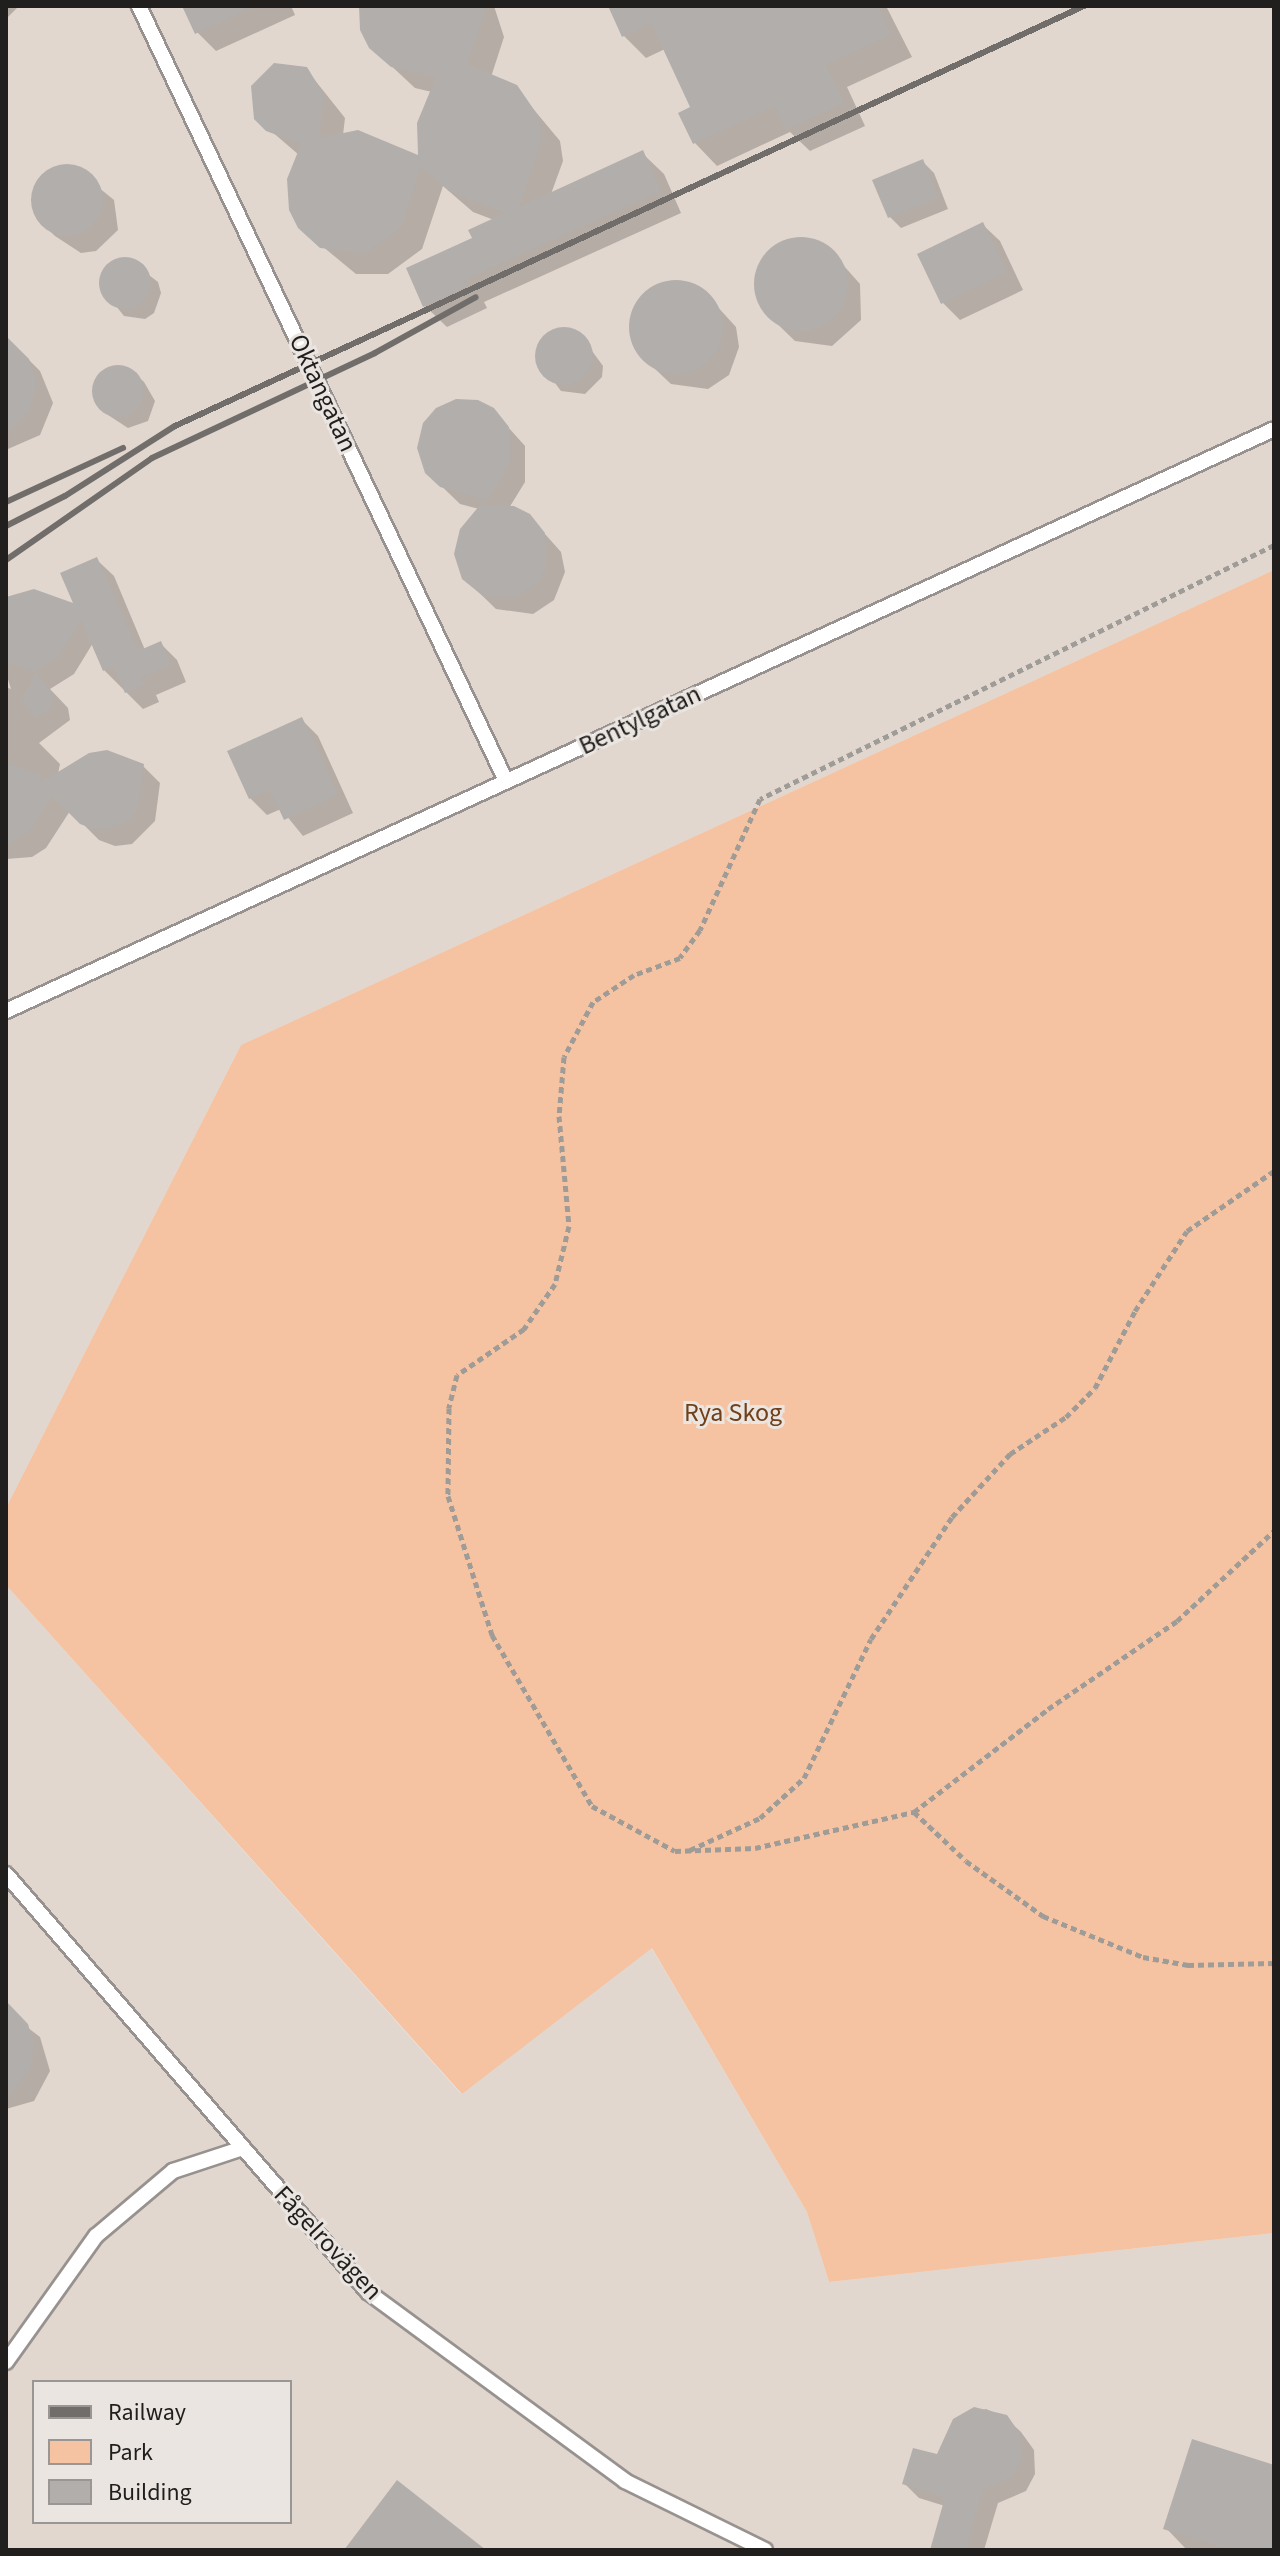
<!DOCTYPE html>
<meta charset="utf-8">
<style>
body{margin:0}
#map{position:relative;width:1280px;height:2556px;overflow:hidden;background:#eae5e1;font-family:"Source Sans 3",sans-serif}
div>[style]{position:absolute}
.built>*{inset:0;background:#e2d7cf}
.green>*{inset:0;background:#f5c3a1}
.shadow>*{inset:0;background:#0003}
.building>*{inset:0;background:#b2aeab}
.round{border-radius:50%}
.path>*{height:5px;margin-top:-2.5px;transform-origin:0;background:repeating-linear-gradient(90deg,#9f9c98 0 6px,transparent 0 10px)}
.roads{filter:drop-shadow(2px 0 #97928f) drop-shadow(-2px 0 #97928f) drop-shadow(0 2px #97928f) drop-shadow(0 -2px #97928f)}
.lane>*{height:14px;margin:-7px;padding:0 7px;transform-origin:7px;border-radius:7px;background:#fff}
.rail>*{height:6px;margin:-3px;padding:0 3px;transform-origin:3px;border-radius:3px;background:#706d6a}
span{translate:-50% -50%;white-space:nowrap;text-align:center;line-height:1.15;-webkit-text-stroke:6px #eae5e1;paint-order:stroke}
.street-label{font-size:26px;color:#201f1d}
.park-label{font-size:26px;color:#714019}
.frame{position:absolute;inset:0;border:8px solid #201f1d;pointer-events:none}
.legend{position:absolute;left:32px;top:2380px;width:260px;height:144px;box-sizing:border-box;background:#eae5e1;border:2px solid #999693;margin:0;padding:10px 14px;list-style:none;font-size:24px;color:#201f1d}
.legend li{display:flex;align-items:center;gap:16px;height:40px}
.legend b{width:40px;border:2px solid #999693}
</style>
<div id="map">
<div class="built">
<i style="clip-path:polygon(6px 6px,1274px 6px,1274px 570px,241px 1045px,6px 1508px)"></i>
<i style="clip-path:polygon(evenodd,6px 1585px,461px 2094px,651px 1947px,807px 2212px,829px 2282px,1274px 2233px,1274px 2550px,6px 2550px,6px 1585px,34px 2382px,290px 2382px,290px 2522px,34px 2522px,34px 2382px)"></i>
</div>
<div class="green">
<i style="clip-path:polygon(1274px 570px,1274px 2233px,829px 2282px,807px 2212px,652px 1948px,462px 2094px,6px 1585px,6px 1508px,241px 1045px)"></i>
</div>
<div class="shadow">
<i style="clip-path:polygon(6px 6px,19px 6px,6px 19px)"></i>
<i style="clip-path:polygon(185px 6px,291px 6px,295px 15px,216px 51px,197px 32px)"></i>
<i style="clip-path:polygon(361px 6px,494px 6px,504px 37px,491px 77px,515px 87px,560px 141px,563px 161px,551px 194px,642px 153px,664px 174px,681px 213px,484px 302px,487px 308px,447px 327px,425px 306px,494px 220px,473px 212px,443px 186px,422px 249px,388px 274px,356px 274px,299px 227px,299px 155px,256px 118px,306px 69px,345px 118px,343px 135px,421px 158px,432px 92px,415px 88px,371px 47px)"></i>
<i style="clip-path:polygon(610px 6px,886px 6px,912px 57px,847px 87px,865px 126px,810px 151px,790px 132px,717px 166px,695px 143px,693px 108px,665px 49px,646px 58px,623px 35px)"></i>
<i style="clip-path:polygon(923px 162px,934px 173px,948px 209px,901px 228px,890px 217px)"></i>
<i style="clip-path:polygon(71px 165px,114px 200px,118px 230px,96px 251px,81px 253px,55px 236px,37px 219px,32px 204px,42px 175px)"></i>
<i style="clip-path:polygon(983px 225px,1000px 241px,1023px 290px,960px 320px,943px 303px)"></i>
<i style="clip-path:polygon(792px 239px,813px 240px,828px 248px,860px 284px,861px 320px,832px 346px,795px 341px,763px 310px,755px 286px,761px 261px,773px 248px)"></i>
<i style="clip-path:polygon(128px 259px,158px 282px,161px 293px,154px 313px,145px 319px,124px 316px,100px 286px,108px 266px)"></i>
<i style="clip-path:polygon(667px 282px,688px 283px,703px 291px,736px 327px,739px 347px,729px 375px,708px 389px,671px 384px,638px 353px,630px 329px,636px 304px,648px 291px)"></i>
<i style="clip-path:polygon(555px 330px,579px 333px,603px 366px,602px 377px,585px 394px,561px 391px,537px 359px,538px 347px)"></i>
<i style="clip-path:polygon(6px 347px,22px 353px,40px 371px,53px 403px,40px 435px,8px 449px)"></i>
<i style="clip-path:polygon(110px 368px,132px 371px,144px 382px,155px 401px,148px 421px,128px 428px,105px 413px,94px 394px,95px 383px)"></i>
<i style="clip-path:polygon(493px 410px,525px 446px,525px 482px,509px 508px,529px 516px,561px 552px,565px 572px,554px 600px,533px 614px,496px 609px,464px 578px,479px 509px,460px 504px,427px 472px)"></i>
<i style="clip-path:polygon(97px 560px,114px 576px,145px 650px,160px 643px,177px 660px,186px 682px,156px 695px,159px 702px,143px 709px,104px 670px,93px 643px,74px 674px,50px 689px,68px 708px,70px 720px,39px 743px,60px 764px,58px 774px,143px 766px,160px 783px,155px 821px,132px 844px,115px 846px,99px 840px,70px 811px,46px 848px,32px 857px,6px 859px,6px 687px,11px 689px,6px 673px,6px 601px,77px 606px)"></i>
<i style="clip-path:polygon(301px 719px,318px 736px,353px 813px,303px 836px,281px 809px,267px 815px,250px 798px)"></i>
<i style="clip-path:polygon(6px 2011px,40px 2037px,50px 2071px,34px 2101px,6px 2109px)"></i>
<i style="clip-path:polygon(986px 2409px,1005px 2417px,1021px 2432px,1034px 2450px,1035px 2474px,1026px 2491px,998px 2503px,984px 2550px,932px 2550px,945px 2506px,919px 2498px,905px 2484px,938px 2457px,954px 2420px)"></i>
<i style="clip-path:polygon(1274px 2467px,1274px 2550px,1187px 2550px,1166px 2528px)"></i>
</div>
<div class="building">
<i style="clip-path:polygon(182px 6px,255px 6px,195px 34px)"></i>
<i style="clip-path:polygon(359px 6px,487px 6px,467px 64px,517px 85px,539px 117px,542px 139px,519px 207px,643px 150px,661px 191px,464px 280px,467px 287px,423px 307px,406px 268px,472px 238px,468px 230px,505px 213px,449px 191px,421px 166px,401px 228px,366px 253px,320px 248px,298px 228px,289px 210px,287px 179px,301px 144px,266px 131px,254px 119px,251px 86px,274px 63px,307px 67px,324px 95px,319px 138px,358px 130px,418px 155px,417px 123px,436px 77px,391px 67px,369px 48px,360px 30px)"></i>
<i style="clip-path:polygon(608px 6px,878px 6px,891px 35px,826px 65px,844px 103px,786px 130px,775px 106px,693px 144px,678px 113px,690px 107px,651px 23px,622px 37px)"></i>
<i style="clip-path:polygon(923px 159px,938px 198px,888px 218px,872px 180px)"></i>
<i class="round" style="left:31px;top:164px;width:72px;height:72px"></i>
<i style="clip-path:polygon(983px 222px,1007px 272px,941px 304px,917px 254px)"></i>
<i class="round" style="left:754px;top:237px;width:94px;height:94px"></i>
<i class="round" style="left:99px;top:257px;width:52px;height:52px"></i>
<i class="round" style="left:629px;top:280px;width:94px;height:94px"></i>
<i class="round" style="left:535px;top:327px;width:58px;height:58px"></i>
<i style="clip-path:polygon(6px 336px,29px 359px,37px 385px,29px 411px,6px 434px)"></i>
<i class="round" style="left:92px;top:365px;width:52px;height:52px"></i>
<i style="clip-path:polygon(456px 399px,478px 400px,494px 408px,509px 427px,509px 465px,487px 500px,440px 487px,425px 473px,417px 448px,423px 423px,436px 408px)"></i>
<i style="clip-path:polygon(480px 505px,514px 506px,530px 514px,545px 533px,545px 570px,538px 583px,516px 597px,483px 596px,462px 579px,454px 554px,460px 529px)"></i>
<i style="clip-path:polygon(97px 557px,138px 651px,161px 641px,171px 665px,140px 678px,144px 685px,125px 693px,113px 666px,103px 671px,81px 620px,58px 657px,34px 672px,6px 662px,6px 597px,34px 589px,73px 603px,60px 573px)"></i>
<i style="clip-path:polygon(36px 672px,54px 696px,50px 709px,36px 718px,22px 700px)"></i>
<i style="clip-path:polygon(302px 717px,338px 795px,284px 820px,270px 790px,249px 799px,227px 751px)"></i>
<i style="clip-path:polygon(107px 750px,144px 764px,139px 804px,130px 819px,115px 828px,97px 830px,80px 824px,52px 796px,30px 831px,6px 846px,6px 763px,41px 775px,40px 783px,89px 753px)"></i>
<i style="clip-path:polygon(6px 2001px,28px 2024px,34px 2045px,31px 2067px,6px 2102px)"></i>
<i style="clip-path:polygon(974px 2407px,1007px 2415px,1020px 2434px,1022px 2459px,1012px 2477px,983px 2489px,966px 2550px,930px 2550px,945px 2497px,902px 2484px,913px 2448px,937px 2454px,953px 2419px)"></i>
<i style="clip-path:polygon(1192px 2439px,1274px 2465px,1274px 2550px,1230px 2550px,1163px 2529px)"></i>
<i style="clip-path:polygon(397px 2480px,486px 2550px,344px 2550px)"></i>
</div>
<div class="path">
<i style="left:1274px;top:545px;width:573px;rotate:153.7deg"></i>
<i style="left:760px;top:799px;width:144px;rotate:114.6deg"></i>
<i style="left:700px;top:930px;width:34px;rotate:126deg"></i>
<i style="left:680px;top:958px;width:49px;rotate:159.7deg"></i>
<i style="left:634px;top:975px;width:49px;rotate:146.6deg"></i>
<i style="left:593px;top:1002px;width:62px;rotate:117.8deg"></i>
<i style="left:564px;top:1057px;width:59px;rotate:94.8deg"></i>
<i style="left:559px;top:1116px;width:110px;rotate:84.8deg"></i>
<i style="left:569px;top:1226px;width:60px;rotate:103.6deg"></i>
<i style="left:555px;top:1284px;width:55px;rotate:124.6deg"></i>
<i style="left:524px;top:1329px;width:81px;rotate:145.5deg"></i>
<i style="left:457px;top:1375px;width:34px;rotate:104deg"></i>
<i style="left:449px;top:1408px;width:88px;rotate:90.7deg"></i>
<i style="left:448px;top:1496px;width:146px;rotate:72.4deg"></i>
<i style="left:492px;top:1635px;width:198px;rotate:59.7deg"></i>
<i style="left:592px;top:1806px;width:94px;rotate:28.5deg"></i>
<i style="left:675px;top:1851px;width:80px;rotate:-2.1deg"></i>
<i style="left:755px;top:1848px;width:163px;rotate:-12.8deg"></i>
<i style="left:914px;top:1812px;width:71px;rotate:43.3deg"></i>
<i style="left:966px;top:1861px;width:95px;rotate:35.5deg"></i>
<i style="left:1043px;top:1916px;width:108px;rotate:22.3deg"></i>
<i style="left:1143px;top:1957px;width:46px;rotate:10.1deg"></i>
<i style="left:1188px;top:1965px;width:86px;rotate:-1.3deg"></i>
<i style="left:914px;top:1812px;width:169px;rotate:-37.5deg"></i>
<i style="left:1048px;top:1709px;width:156px;rotate:-34.3deg"></i>
<i style="left:1177px;top:1621px;width:132px;rotate:-42.9deg"></i>
<i style="left:690px;top:1850px;width:77px;rotate:-24.6deg"></i>
<i style="left:760px;top:1818px;width:59px;rotate:-42.3deg"></i>
<i style="left:804px;top:1778px;width:154px;rotate:-64.3deg"></i>
<i style="left:871px;top:1639px;width:146px;rotate:-56.4deg"></i>
<i style="left:952px;top:1517px;width:86px;rotate:-47.4deg"></i>
<i style="left:1010px;top:1454px;width:67px;rotate:-33.5deg"></i>
<i style="left:1066px;top:1417px;width:41px;rotate:-45deg"></i>
<i style="left:1095px;top:1388px;width:87px;rotate:-62.5deg"></i>
<i style="left:1135px;top:1311px;width:95px;rotate:-57deg"></i>
<i style="left:1187px;top:1231px;width:106px;rotate:-34.6deg"></i>
</div>
<div class="roads">
<div class="lane">
<i style="left:139px;top:6px;width:858px;rotate:64.66deg"></i>
<i style="left:6px;top:1011px;width:1395px;rotate:-24.65deg"></i>
<i style="left:6px;top:1874px;width:553px;rotate:49.11deg"></i>
<i style="left:368px;top:2292px;width:319px;rotate:36.3deg"></i>
<i style="left:625px;top:2481px;width:156px;rotate:26.2deg"></i>
<i style="left:6px;top:2362px;width:155px;rotate:-54.5deg"></i>
<i style="left:96px;top:2236px;width:101px;rotate:-40.2deg"></i>
<i style="left:173px;top:2171px;width:74px;rotate:-18.2deg"></i>
</div>
</div>
<div class="rail">
<i style="left:6px;top:502px;width:129px;rotate:-24.8deg"></i>
<i style="left:6px;top:526px;width:66px;rotate:-27deg"></i>
<i style="left:65px;top:496px;width:130px;rotate:-32.5deg"></i>
<i style="left:175px;top:426px;width:1001px;rotate:-24.8deg"></i>
<i style="left:6px;top:560px;width:178px;rotate:-34.9deg"></i>
<i style="left:152px;top:458px;width:246px;rotate:-25.2deg"></i>
<i style="left:375px;top:353px;width:115px;rotate:-29deg"></i>
</div>
<div class="street-label">
<span style="left:323px;top:393px;rotate:65deg">Oktangatan</span>
<span style="left:640px;top:720px;rotate:-25deg">Bentylgatan</span>
<span style="left:328px;top:2243px;rotate:47deg">Fågelrovägen</span>
</div>
<div class="park-label">
<span style="left:733px;top:1413px">Rya Skog</span>
</div>
<div class="frame"></div>
<ul class="legend">
<li><b style="height:10px;background:#706d6a"></b>Railway</li>
<li><b style="height:22px;background:#f5c3a1"></b>Park</li>
<li><b style="height:22px;background:#b2aeab"></b>Building</li>
</ul>
</div>
